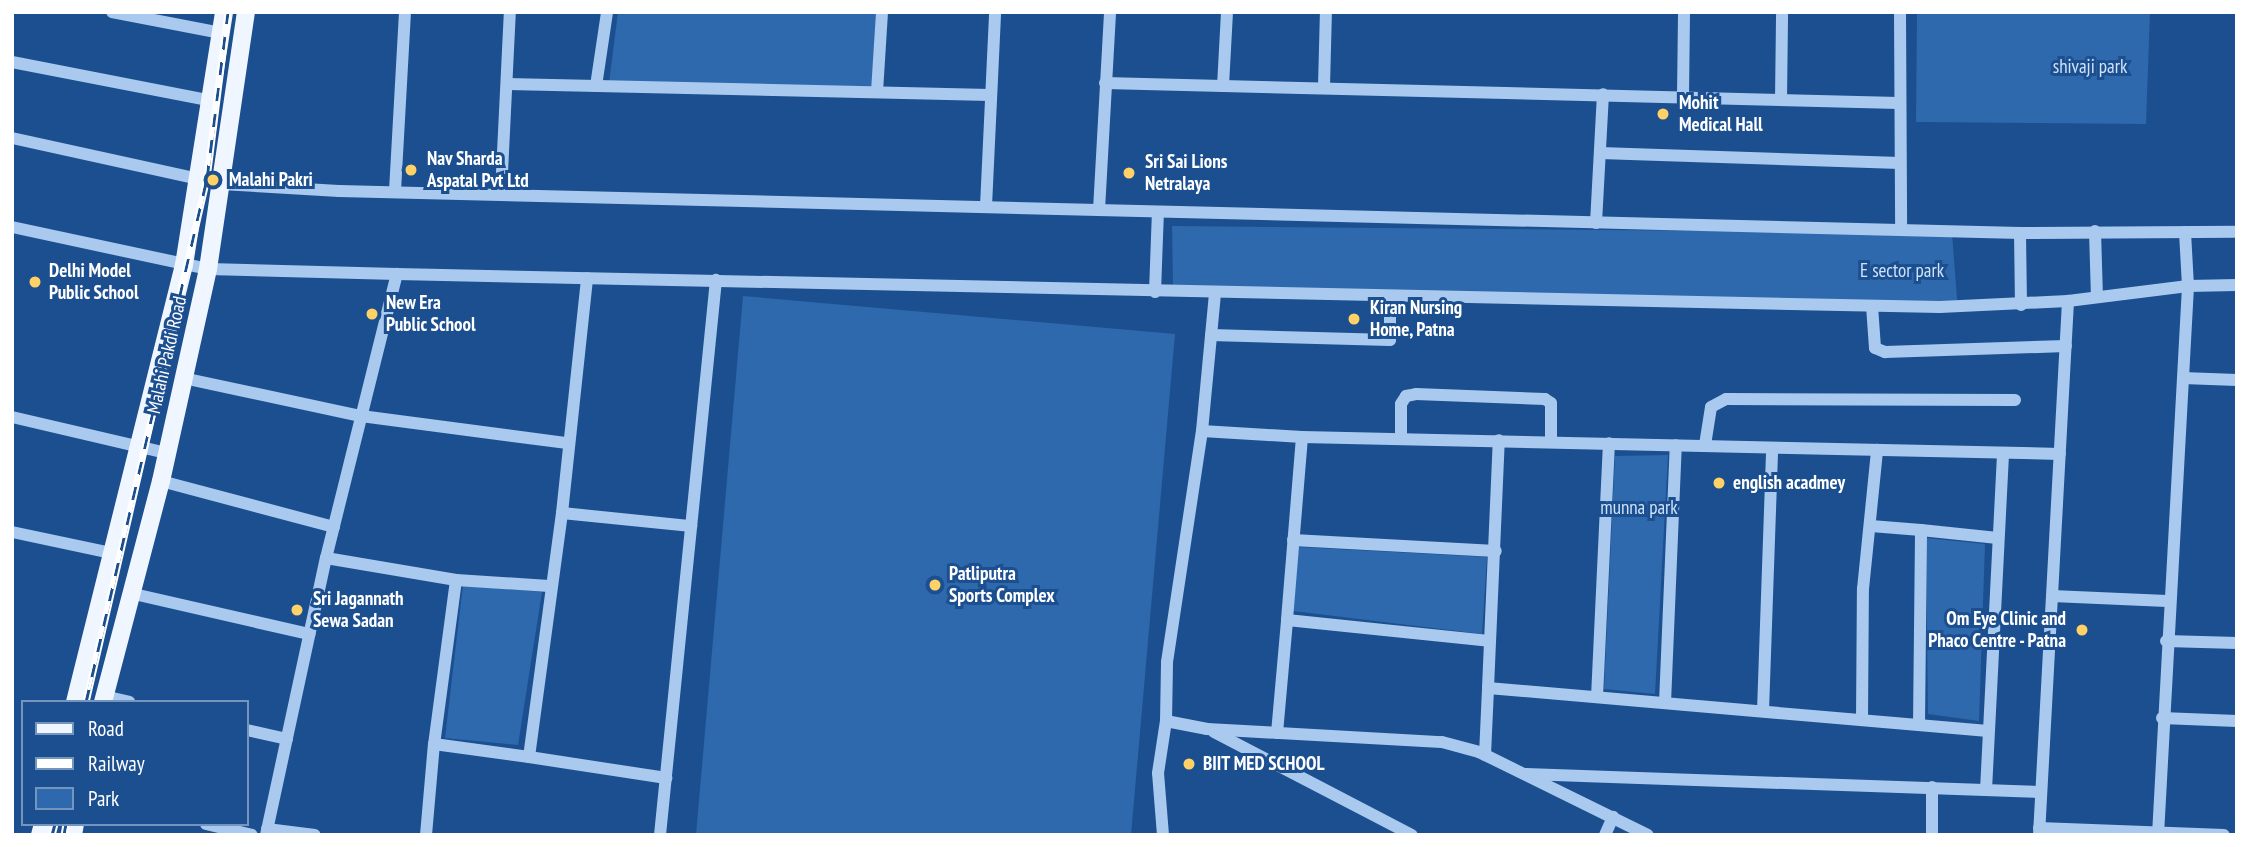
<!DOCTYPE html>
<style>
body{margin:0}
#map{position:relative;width:2249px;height:847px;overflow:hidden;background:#1b4f8f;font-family:"PT Sans Narrow",sans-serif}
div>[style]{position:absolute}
.green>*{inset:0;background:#2e69ad}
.minor>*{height:12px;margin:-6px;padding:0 6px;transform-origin:6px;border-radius:6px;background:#a9c9ee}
.major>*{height:18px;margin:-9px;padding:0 9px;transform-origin:9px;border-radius:9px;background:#f0f6ff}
.rail>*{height:7px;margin-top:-3.5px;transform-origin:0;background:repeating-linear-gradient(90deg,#1b4f8f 0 13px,#fff 0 26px);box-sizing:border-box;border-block:2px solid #fff}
.dots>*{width:19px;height:19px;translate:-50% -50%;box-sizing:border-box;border:4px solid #1b4f8f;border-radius:50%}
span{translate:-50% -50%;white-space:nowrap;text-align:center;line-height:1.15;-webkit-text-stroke:6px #1b4f8f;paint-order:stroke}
.park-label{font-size:19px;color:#cfe3fa}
.poi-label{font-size:19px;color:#fff;font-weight:700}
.left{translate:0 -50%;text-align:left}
.right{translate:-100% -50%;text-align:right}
.street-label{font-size:19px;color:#fff}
.frame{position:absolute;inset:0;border:14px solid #fff;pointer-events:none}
.legend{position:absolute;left:21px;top:700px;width:228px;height:126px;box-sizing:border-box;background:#1b4f8f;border:2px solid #7695bc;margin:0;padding:9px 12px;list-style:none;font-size:21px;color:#fff}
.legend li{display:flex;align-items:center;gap:14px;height:35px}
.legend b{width:35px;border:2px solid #7695bc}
</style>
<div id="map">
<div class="green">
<i style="clip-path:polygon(618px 12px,876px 12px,874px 88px,609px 83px)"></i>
<i style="clip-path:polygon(1917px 12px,2150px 12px,2146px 124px,1916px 122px)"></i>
<i style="clip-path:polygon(1172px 226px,1952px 233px,1958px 312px,1173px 285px)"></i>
<i style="clip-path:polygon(743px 296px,1175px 334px,1131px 835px,696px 835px)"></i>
<i style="clip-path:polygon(1668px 455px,1655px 694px,1604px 689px,1615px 456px)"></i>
<i style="clip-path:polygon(1926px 538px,1985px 544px,1979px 721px,1928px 714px)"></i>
<i style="clip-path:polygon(1298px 547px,1487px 557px,1482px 634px,1293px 611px)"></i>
<i style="clip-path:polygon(463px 585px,542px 592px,518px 745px,445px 738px)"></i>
</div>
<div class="minor">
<i style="left:112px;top:12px;width:111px;rotate:10.9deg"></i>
<i style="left:1900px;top:12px;width:216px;rotate:89.7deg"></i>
<i style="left:12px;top:62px;width:205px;rotate:11deg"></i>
<i style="left:1105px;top:83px;width:794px;rotate:1.44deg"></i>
<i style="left:507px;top:84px;width:483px;rotate:1.3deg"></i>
<i style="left:596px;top:86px;width:75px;rotate:-81.5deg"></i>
<i style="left:1223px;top:86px;width:74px;rotate:-86.9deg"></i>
<i style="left:1324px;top:86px;width:74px;rotate:-88.5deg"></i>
<i style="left:877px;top:92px;width:80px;rotate:-86.4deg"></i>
<i style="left:1683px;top:96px;width:84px;rotate:-89.3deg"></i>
<i style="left:1781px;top:100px;width:88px;rotate:-89.3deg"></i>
<i style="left:12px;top:138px;width:214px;rotate:12.4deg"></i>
<i style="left:221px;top:184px;width:118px;rotate:3.4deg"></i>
<i style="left:339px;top:191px;width:1682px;rotate:1.43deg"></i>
<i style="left:2020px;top:233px;width:217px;rotate:-0.3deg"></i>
<i style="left:1600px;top:153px;width:300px;rotate:1.9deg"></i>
<i style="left:395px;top:191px;width:179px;rotate:-86.8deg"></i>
<i style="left:501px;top:193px;width:181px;rotate:-87.2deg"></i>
<i style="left:986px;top:206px;width:194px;rotate:-87.3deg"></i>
<i style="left:1099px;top:210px;width:198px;rotate:-86.8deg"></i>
<i style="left:1596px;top:223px;width:129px;rotate:-86.9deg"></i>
<i style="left:12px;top:227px;width:200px;rotate:12.1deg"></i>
<i style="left:208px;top:269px;width:189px;rotate:1.5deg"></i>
<i style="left:397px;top:274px;width:1543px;rotate:1.23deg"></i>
<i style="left:1940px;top:307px;width:128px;rotate:-2.7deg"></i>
<i style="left:2068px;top:301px;width:121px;rotate:-7.1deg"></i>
<i style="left:2188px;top:286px;width:49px;rotate:-1.2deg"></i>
<i style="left:2095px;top:231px;width:66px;rotate:88.3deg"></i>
<i style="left:2020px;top:233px;width:72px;rotate:89.2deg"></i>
<i style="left:1155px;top:292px;width:80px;rotate:-87.9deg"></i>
<i style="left:1872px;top:306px;width:42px;rotate:85.9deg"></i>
<i style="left:1875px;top:348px;width:11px;rotate:22deg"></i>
<i style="left:1885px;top:352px;width:181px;rotate:-1.9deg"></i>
<i style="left:1211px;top:335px;width:179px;rotate:1.6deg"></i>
<i style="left:1390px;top:340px;width:42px;rotate:-90deg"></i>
<i style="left:183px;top:378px;width:182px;rotate:12.1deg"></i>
<i style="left:361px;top:416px;width:208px;rotate:7.5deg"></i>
<i style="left:2183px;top:378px;width:54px;rotate:2.1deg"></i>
<i style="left:12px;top:417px;width:159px;rotate:13.1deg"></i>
<i style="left:1202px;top:431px;width:100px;rotate:3.4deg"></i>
<i style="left:1302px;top:437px;width:758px;rotate:1.28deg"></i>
<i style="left:1302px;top:437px;width:184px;rotate:94.7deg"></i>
<i style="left:1287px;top:620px;width:203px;rotate:5.9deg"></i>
<i style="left:1401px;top:438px;width:34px;rotate:-90deg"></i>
<i style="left:1401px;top:404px;width:9px;rotate:-58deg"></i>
<i style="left:1406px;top:396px;width:10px;rotate:-11deg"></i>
<i style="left:1416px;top:394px;width:129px;rotate:2.2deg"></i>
<i style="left:1545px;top:399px;width:7px;rotate:34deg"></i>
<i style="left:1551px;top:403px;width:38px;rotate:90deg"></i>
<i style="left:1705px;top:445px;width:38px;rotate:-81deg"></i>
<i style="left:1711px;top:407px;width:17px;rotate:-28deg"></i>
<i style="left:1726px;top:399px;width:289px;rotate:0.2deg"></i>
<i style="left:161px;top:481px;width:179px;rotate:14.9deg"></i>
<i style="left:562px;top:513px;width:130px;rotate:5.8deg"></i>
<i style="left:1871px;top:526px;width:50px;rotate:4.6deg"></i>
<i style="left:12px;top:532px;width:102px;rotate:11.9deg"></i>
<i style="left:1293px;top:540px;width:203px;rotate:3.1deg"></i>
<i style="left:326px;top:558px;width:132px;rotate:9.6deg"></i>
<i style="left:549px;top:586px;width:93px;rotate:-176.3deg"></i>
<i style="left:456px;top:580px;width:165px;rotate:97.6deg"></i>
<i style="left:434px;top:744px;width:96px;rotate:7.8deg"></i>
<i style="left:529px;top:757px;width:246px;rotate:-82.3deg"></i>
<i style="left:562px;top:513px;width:236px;rotate:-83.9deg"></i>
<i style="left:134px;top:594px;width:180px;rotate:12.9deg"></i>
<i style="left:2052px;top:596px;width:115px;rotate:2.5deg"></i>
<i style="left:2166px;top:641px;width:71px;rotate:1.6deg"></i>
<i style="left:1488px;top:688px;width:248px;rotate:-87.5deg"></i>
<i style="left:104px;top:696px;width:26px;rotate:13deg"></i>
<i style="left:1597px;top:697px;width:254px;rotate:-87.3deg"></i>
<i style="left:1665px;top:703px;width:258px;rotate:-87.6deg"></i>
<i style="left:1763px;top:711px;width:263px;rotate:-88deg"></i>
<i style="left:2162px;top:718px;width:75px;rotate:2.3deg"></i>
<i style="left:1862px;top:720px;width:131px;rotate:-89.6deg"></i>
<i style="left:1863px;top:589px;width:140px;rotate:-84.2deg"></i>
<i style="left:1166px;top:721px;width:42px;rotate:11deg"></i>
<i style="left:1207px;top:729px;width:235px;rotate:3.2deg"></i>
<i style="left:1442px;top:742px;width:38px;rotate:15deg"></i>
<i style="left:1479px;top:752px;width:188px;rotate:26.2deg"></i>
<i style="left:1919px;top:725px;width:195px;rotate:-89.4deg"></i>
<i style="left:1921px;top:530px;width:77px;rotate:5.9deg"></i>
<i style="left:247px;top:730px;width:41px;rotate:12.7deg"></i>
<i style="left:1214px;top:732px;width:223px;rotate:27.5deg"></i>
<i style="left:1277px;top:733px;width:113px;rotate:-84.9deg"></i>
<i style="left:1485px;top:755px;width:67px;rotate:-87.4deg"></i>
<i style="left:1488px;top:688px;width:502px;rotate:4.92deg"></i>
<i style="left:529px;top:757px;width:139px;rotate:8.7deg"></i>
<i style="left:1526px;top:774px;width:514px;rotate:2.01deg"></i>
<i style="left:1986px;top:790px;width:336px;rotate:-87.1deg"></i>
<i style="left:206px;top:824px;width:47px;rotate:13.4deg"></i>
<i style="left:2039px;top:828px;width:185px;rotate:2.2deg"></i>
<i style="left:267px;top:829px;width:48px;rotate:7.1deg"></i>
<i style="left:266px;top:835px;width:283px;rotate:-77.8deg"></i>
<i style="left:326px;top:558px;width:293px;rotate:-76deg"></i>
<i style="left:426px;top:835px;width:91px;rotate:-85deg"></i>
<i style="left:660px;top:835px;width:558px;rotate:-84.24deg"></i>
<i style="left:1163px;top:835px;width:62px;rotate:-94.6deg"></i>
<i style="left:1158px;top:773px;width:53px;rotate:-81.3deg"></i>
<i style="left:1166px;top:721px;width:59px;rotate:-89deg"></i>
<i style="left:1167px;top:662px;width:234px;rotate:-81.4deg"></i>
<i style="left:1202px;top:431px;width:138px;rotate:-84.6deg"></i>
<i style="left:1605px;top:835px;width:20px;rotate:-66deg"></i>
<i style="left:1932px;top:835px;width:48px;rotate:-90deg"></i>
<i style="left:2039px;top:835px;width:535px;rotate:-86.89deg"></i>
<i style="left:2158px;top:835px;width:550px;rotate:-86.87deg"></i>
<i style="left:2188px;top:286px;width:54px;rotate:-93.2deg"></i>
</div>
<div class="major">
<i style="left:75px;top:702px;width:450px;rotate:-76deg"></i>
<i style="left:184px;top:265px;width:256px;rotate:-81deg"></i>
<i style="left:103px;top:702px;width:228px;rotate:-75.3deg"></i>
<i style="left:161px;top:481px;width:217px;rotate:-77.5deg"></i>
<i style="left:208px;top:269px;width:260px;rotate:-81.6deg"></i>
<i style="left:40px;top:835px;width:11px;rotate:-75deg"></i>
<i style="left:73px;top:835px;width:11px;rotate:-80deg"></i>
</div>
<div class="rail">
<i style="left:86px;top:702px;width:538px;rotate:-77deg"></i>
<i style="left:207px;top:178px;width:167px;rotate:-82.8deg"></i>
<i style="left:52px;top:835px;width:11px;rotate:-75deg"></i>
<i style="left:64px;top:835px;width:11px;rotate:-80deg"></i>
</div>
<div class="dots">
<i style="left:1663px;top:114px;background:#ffd166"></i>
<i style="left:411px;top:170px;background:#ffd166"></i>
<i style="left:1129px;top:173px;background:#ffd166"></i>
<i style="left:213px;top:180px;background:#ffd166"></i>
<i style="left:35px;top:282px;background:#ffd166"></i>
<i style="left:372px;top:314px;background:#ffd166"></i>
<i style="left:1354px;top:319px;background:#ffd166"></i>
<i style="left:1719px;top:483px;background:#ffd166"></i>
<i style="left:935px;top:585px;background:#ffd166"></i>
<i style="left:297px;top:610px;background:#ffd166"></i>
<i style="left:2082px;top:630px;background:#ffd166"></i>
<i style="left:1189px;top:764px;background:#ffd166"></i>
</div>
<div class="park-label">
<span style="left:2090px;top:67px">shivaji park</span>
<span style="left:1902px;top:271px">E sector park</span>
<span style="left:1639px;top:508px">munna park</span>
</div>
<div class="poi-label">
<span class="left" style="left:1679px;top:114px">Mohit<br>Medical Hall</span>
<span class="left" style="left:427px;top:170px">Nav Sharda<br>Aspatal Pvt Ltd</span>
<span class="left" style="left:1145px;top:173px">Sri Sai Lions<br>Netralaya</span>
<span class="left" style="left:229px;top:180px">Malahi Pakri</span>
<span class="left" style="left:49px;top:282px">Delhi Model<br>Public School</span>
<span class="left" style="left:386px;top:314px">New Era<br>Public School</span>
<span class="left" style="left:1370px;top:319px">Kiran Nursing<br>Home, Patna</span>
<span class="left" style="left:1733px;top:483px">english acadmey</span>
<span class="left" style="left:949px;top:585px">Patliputra<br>Sports Complex</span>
<span class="left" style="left:313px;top:610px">Sri Jagannath<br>Sewa Sadan</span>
<span class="right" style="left:2066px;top:630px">Om Eye Clinic and<br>Phaco Centre - Patna</span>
<span class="left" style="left:1203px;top:764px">BIIT MED SCHOOL</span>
</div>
<div class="street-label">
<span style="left:167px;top:355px;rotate:-77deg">Malahi Pakdi Road</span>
</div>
<div class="frame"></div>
<ul class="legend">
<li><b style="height:9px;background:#f0f6ff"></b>Road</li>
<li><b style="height:9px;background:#fff"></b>Railway</li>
<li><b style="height:19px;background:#2e69ad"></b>Park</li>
</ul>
</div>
